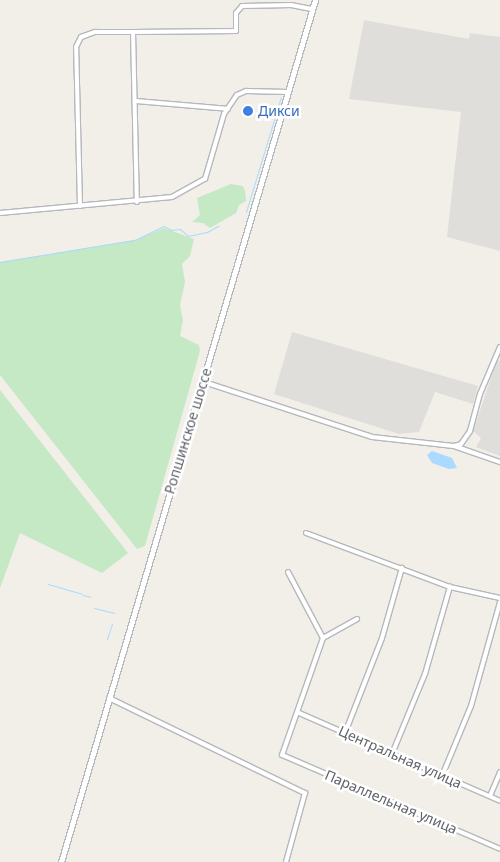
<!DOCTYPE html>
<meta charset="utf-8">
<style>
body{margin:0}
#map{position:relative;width:500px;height:862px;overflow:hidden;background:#f1efe8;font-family:"Noto Sans",sans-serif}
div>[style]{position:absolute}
.industrial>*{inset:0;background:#e0deda}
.green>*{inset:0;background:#c5e8c5}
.water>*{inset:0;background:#aadaff}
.stream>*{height:1px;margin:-0.5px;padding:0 0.5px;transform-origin:0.5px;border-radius:0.5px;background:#aadaff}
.roads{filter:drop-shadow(1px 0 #b5b8bc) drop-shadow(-1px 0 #b5b8bc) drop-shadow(0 1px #b5b8bc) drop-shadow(0 -1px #b5b8bc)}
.minor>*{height:4px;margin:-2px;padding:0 2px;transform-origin:2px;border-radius:2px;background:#fff}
.secondary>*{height:5px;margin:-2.5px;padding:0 2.5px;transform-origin:2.5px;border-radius:2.5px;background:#fff}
.dots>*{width:14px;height:14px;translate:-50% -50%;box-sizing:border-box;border:2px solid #fff;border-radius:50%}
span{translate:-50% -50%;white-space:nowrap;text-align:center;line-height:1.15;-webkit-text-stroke:5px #fff;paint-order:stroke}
.shop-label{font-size:14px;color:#366cbe}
.left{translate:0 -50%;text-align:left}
.street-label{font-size:14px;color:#5f6368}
</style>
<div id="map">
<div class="industrial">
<i style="clip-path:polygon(364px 20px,469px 39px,470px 33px,500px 37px,500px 251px,447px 237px,461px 112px,349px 99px)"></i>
<i style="clip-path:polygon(292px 332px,478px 386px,473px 404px,435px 392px,419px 432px,399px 434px,274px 394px)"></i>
<i style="clip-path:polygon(497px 360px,500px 361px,500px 456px,476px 447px,481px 438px,473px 431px)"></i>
</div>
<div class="green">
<i style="clip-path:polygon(231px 184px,243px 186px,245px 191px,246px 201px,239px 205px,236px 213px,210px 228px,203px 223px,192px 222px,200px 215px,197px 198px)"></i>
<i style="clip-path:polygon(164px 228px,194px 239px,190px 256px,182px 264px,185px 282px,180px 305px,183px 320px,180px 336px,199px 345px,200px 351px,145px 546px,137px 549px,0 375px,0 262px,135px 240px)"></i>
<i style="clip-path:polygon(0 390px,128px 553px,102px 573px,20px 533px,0 588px)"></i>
</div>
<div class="water">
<i style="clip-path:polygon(432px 451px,452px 458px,457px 468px,449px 469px,432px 463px,427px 455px)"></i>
</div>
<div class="stream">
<i style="left:246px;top:212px;width:120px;rotate:-73.1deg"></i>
<i style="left:0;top:262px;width:137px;rotate:-9.3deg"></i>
<i style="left:135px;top:240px;width:32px;rotate:-26deg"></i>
<i style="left:164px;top:226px;width:8px;rotate:30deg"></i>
<i style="left:171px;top:230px;width:9px;rotate:-6deg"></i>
<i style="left:180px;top:229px;width:11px;rotate:41deg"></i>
<i style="left:188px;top:236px;width:19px;rotate:-12deg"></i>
<i style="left:207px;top:232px;width:13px;rotate:-29deg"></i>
<i style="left:48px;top:584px;width:35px;rotate:16deg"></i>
<i style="left:83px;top:595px;width:8px;rotate:14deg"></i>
<i style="left:94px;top:608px;width:21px;rotate:14deg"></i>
<i style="left:107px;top:639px;width:16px;rotate:-72deg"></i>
</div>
<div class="roads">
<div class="minor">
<i style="left:133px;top:32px;width:103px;rotate:-0.6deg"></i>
<i style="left:236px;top:31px;width:18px;rotate:-90deg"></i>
<i style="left:236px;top:13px;width:9px;rotate:-49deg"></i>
<i style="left:242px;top:6px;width:49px;rotate:-1.2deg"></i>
<i style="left:291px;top:5px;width:21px;rotate:11deg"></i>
<i style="left:135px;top:101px;width:93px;rotate:4.9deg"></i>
<i style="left:80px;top:206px;width:159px;rotate:-91.4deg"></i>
<i style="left:76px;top:47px;width:11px;rotate:-63deg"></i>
<i style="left:81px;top:37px;width:15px;rotate:-20deg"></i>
<i style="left:95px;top:32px;width:38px"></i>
<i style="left:133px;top:32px;width:170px;rotate:88.7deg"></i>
<i style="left:0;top:213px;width:173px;rotate:-5.3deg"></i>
<i style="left:172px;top:197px;width:38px;rotate:-29deg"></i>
<i style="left:205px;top:179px;width:68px;rotate:-73.7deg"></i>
<i style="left:224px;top:114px;width:23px;rotate:-56deg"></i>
<i style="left:237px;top:95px;width:10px;rotate:-24deg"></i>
<i style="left:246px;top:91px;width:42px;rotate:1.4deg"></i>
<i style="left:204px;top:382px;width:177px;rotate:18.1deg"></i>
<i style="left:372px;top:437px;width:82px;rotate:6.3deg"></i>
<i style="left:454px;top:446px;width:49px;rotate:19.2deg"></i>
<i style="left:454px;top:446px;width:7px;rotate:-16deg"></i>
<i style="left:461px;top:444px;width:16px;rotate:-55deg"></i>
<i style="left:470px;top:431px;width:38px;rotate:-75deg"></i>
<i style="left:480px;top:394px;width:51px;rotate:-66.9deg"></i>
<i style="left:306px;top:533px;width:154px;rotate:20.6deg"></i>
<i style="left:450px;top:587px;width:51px;rotate:12.4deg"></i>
<i style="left:288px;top:572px;width:75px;rotate:62.1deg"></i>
<i style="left:323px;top:638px;width:124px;rotate:109.3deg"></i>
<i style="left:282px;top:755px;width:237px;rotate:23.3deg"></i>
<i style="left:323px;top:638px;width:39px;rotate:-29deg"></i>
<i style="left:109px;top:698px;width:218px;rotate:25.9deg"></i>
<i style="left:305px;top:793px;width:72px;rotate:105.4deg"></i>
<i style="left:299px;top:713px;width:219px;rotate:23.6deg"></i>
<i style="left:345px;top:733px;width:102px;rotate:-68.7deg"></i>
<i style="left:382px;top:638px;width:73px;rotate:-74.1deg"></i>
<i style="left:392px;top:754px;width:87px;rotate:-67.6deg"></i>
<i style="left:425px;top:674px;width:91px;rotate:-74deg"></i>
<i style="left:442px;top:776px;width:76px;rotate:-67.5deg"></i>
<i style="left:471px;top:706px;width:108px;rotate:-74.4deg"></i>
<i style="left:490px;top:796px;width:26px;rotate:-67deg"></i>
</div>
<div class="secondary">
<i style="left:61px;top:862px;width:899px;rotate:-73.58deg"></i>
</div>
</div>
<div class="dots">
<i style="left:248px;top:111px;background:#3f7fe0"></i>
</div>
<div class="shop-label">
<span class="left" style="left:258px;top:111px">Дикси</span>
</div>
<div class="street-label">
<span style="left:188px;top:431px;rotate:-73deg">Ропшинское шоссе</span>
<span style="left:400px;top:757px;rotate:24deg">Центральная улица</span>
<span style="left:391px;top:802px;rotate:23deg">Параллельная улица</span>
</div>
</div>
